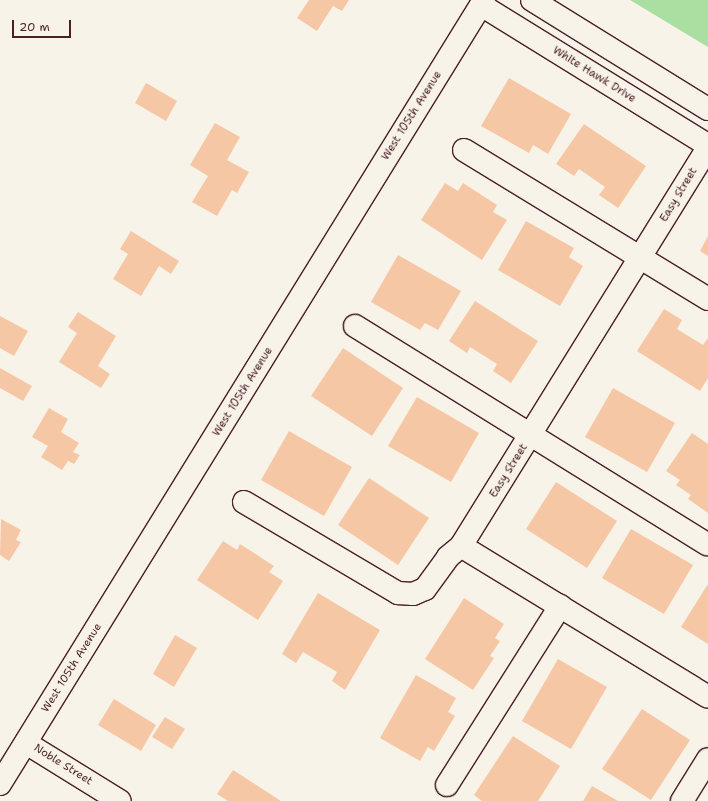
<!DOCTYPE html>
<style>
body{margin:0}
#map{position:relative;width:708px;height:801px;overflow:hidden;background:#f7f3e8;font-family:"Shantell Sans",sans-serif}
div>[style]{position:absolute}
.green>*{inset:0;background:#aadfa1}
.building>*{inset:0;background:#f6c7a5}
.roads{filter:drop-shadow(1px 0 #4a1f2b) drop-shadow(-1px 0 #4a1f2b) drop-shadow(0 1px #4a1f2b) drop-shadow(0 -1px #4a1f2b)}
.minor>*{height:22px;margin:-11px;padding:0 11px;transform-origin:11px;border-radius:11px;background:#f7f3e8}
span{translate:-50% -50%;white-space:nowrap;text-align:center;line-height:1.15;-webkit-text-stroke:3px #f7f3e8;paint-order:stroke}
.street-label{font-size:11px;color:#4a1f2b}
.scale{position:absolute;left:12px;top:20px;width:59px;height:18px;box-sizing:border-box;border:2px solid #4a1f2b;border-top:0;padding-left:5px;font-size:12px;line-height:14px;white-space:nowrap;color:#4a1f2b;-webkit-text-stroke:3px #f7f3e8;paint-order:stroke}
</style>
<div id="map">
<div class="green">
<i style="clip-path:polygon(630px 0,708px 0,708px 47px)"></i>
</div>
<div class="building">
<i style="clip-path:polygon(309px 0,349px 0,342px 11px,333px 6px,317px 31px,297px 18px)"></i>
<i style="clip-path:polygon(509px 78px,571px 114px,548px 154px,533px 145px,529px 153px,481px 126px)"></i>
<i style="clip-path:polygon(146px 83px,177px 101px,166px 121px,135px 103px)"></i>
<i style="clip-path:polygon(215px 123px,240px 137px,227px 160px,249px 172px,237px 193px,232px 190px,217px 216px,192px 202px,208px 176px,190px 165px)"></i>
<i style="clip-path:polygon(584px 124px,646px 166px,618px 208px,599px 195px,605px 187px,579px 169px,574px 176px,556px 164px)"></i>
<i style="clip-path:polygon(445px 183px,458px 191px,463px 183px,497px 205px,493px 212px,507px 220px,482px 260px,421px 220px)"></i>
<i style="clip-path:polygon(526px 221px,574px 248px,569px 257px,583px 266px,560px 306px,498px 270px)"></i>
<i style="clip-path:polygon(131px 231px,179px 261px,171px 274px,159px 266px,141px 296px,113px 279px,128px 254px,120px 249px)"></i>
<i style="clip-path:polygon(708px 236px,708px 256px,700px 251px)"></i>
<i style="clip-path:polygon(398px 255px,461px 291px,438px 330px,425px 323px,420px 330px,371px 302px)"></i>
<i style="clip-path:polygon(475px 301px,538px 341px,511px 383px,493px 371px,497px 364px,470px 347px,467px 353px,449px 341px)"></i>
<i style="clip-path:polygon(664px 309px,682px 320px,677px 329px,703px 345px,708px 338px,708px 378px,700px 391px,637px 351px)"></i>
<i style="clip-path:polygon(78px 312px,116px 336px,98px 366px,110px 374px,101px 388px,59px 362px,77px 333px,68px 327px)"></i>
<i style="clip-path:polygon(0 316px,28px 331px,14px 356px,0 348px)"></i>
<i style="clip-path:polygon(343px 348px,403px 388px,372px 436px,311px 396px)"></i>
<i style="clip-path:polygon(0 368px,32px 386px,23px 401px,0 388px)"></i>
<i style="clip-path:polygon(613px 388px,675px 423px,647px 472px,585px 437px)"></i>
<i style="clip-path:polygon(417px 397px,479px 433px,451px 482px,388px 446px)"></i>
<i style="clip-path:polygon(49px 408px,68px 419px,61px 432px,79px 443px,73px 452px,80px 455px,74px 464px,68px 461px,62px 470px,41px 457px,48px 446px,32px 437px)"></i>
<i style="clip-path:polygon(289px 431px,352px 467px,324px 516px,261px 480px)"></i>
<i style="clip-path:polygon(692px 433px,708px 444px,708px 513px,688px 499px,691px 495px,676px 485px,680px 480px,666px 471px)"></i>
<i style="clip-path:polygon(369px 478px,429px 518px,398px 565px,338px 525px)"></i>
<i style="clip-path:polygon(556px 482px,617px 521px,587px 568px,526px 529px)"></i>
<i style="clip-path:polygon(1px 519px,21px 530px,16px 540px,21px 542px,9px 561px,0 555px)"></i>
<i style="clip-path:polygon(631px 529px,693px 565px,664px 614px,602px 578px)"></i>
<i style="clip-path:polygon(223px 541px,237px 550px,240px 544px,274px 566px,269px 572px,283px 581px,258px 620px,197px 580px)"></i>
<i style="clip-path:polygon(708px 584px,708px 644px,681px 627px)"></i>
<i style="clip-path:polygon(318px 593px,380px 630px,345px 690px,332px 681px,337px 672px,303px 652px,296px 663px,282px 654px)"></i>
<i style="clip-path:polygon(464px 598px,504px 624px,495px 638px,500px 641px,490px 656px,494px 658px,473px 690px,425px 659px)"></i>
<i style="clip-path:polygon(175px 635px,197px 648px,174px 687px,153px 674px)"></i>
<i style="clip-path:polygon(558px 659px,607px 687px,571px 749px,522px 721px)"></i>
<i style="clip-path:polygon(416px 675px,456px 698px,448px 712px,455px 716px,434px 751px,428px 747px,420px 761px,380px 738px)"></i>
<i style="clip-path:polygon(114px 699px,156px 725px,141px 751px,98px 725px)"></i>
<i style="clip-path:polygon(642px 709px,690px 740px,651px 800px,602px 769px)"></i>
<i style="clip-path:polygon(165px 717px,185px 729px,172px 749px,152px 737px)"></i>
<i style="clip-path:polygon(513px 736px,560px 766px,538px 801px,482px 801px,474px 795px)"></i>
<i style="clip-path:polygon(233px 770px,281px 801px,228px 801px,217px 794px)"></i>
<i style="clip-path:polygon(592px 786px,618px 801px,583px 801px)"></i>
</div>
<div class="roads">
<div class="minor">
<i style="left:532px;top:0;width:207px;rotate:31.8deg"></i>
<i style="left:481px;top:5px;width:267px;rotate:31.7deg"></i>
<i style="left:464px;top:150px;width:286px;rotate:31.4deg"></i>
<i style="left:355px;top:326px;width:414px;rotate:31.8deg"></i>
<i style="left:244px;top:502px;width:179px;rotate:30.6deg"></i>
<i style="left:398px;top:593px;width:15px;rotate:4deg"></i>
<i style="left:413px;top:594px;width:13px;rotate:-23deg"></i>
<i style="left:425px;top:589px;width:39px;rotate:-54deg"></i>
<i style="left:448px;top:557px;width:17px;rotate:-40deg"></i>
<i style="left:461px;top:546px;width:468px;rotate:-58.2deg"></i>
<i style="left:461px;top:546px;width:289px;rotate:31.4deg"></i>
<i style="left:26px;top:743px;width:110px;rotate:31.7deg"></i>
<i style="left:0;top:784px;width:921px;rotate:-58.31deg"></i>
<i style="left:447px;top:785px;width:212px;rotate:-57.7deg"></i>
<i style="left:682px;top:801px;width:49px;rotate:-58.2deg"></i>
</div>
</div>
<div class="street-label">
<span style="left:594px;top:75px;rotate:32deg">White Hawk Drive</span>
<span style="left:412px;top:116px;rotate:-58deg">West 105th Avenue</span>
<span style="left:679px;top:195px;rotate:-59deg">Easy Street</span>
<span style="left:243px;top:392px;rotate:-58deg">West 105th Avenue</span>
<span style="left:509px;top:471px;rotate:-58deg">Easy Street</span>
<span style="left:72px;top:668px;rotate:-58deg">West 105th Avenue</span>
<span style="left:63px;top:765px;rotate:32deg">Noble Street</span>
</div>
<div class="scale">20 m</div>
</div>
